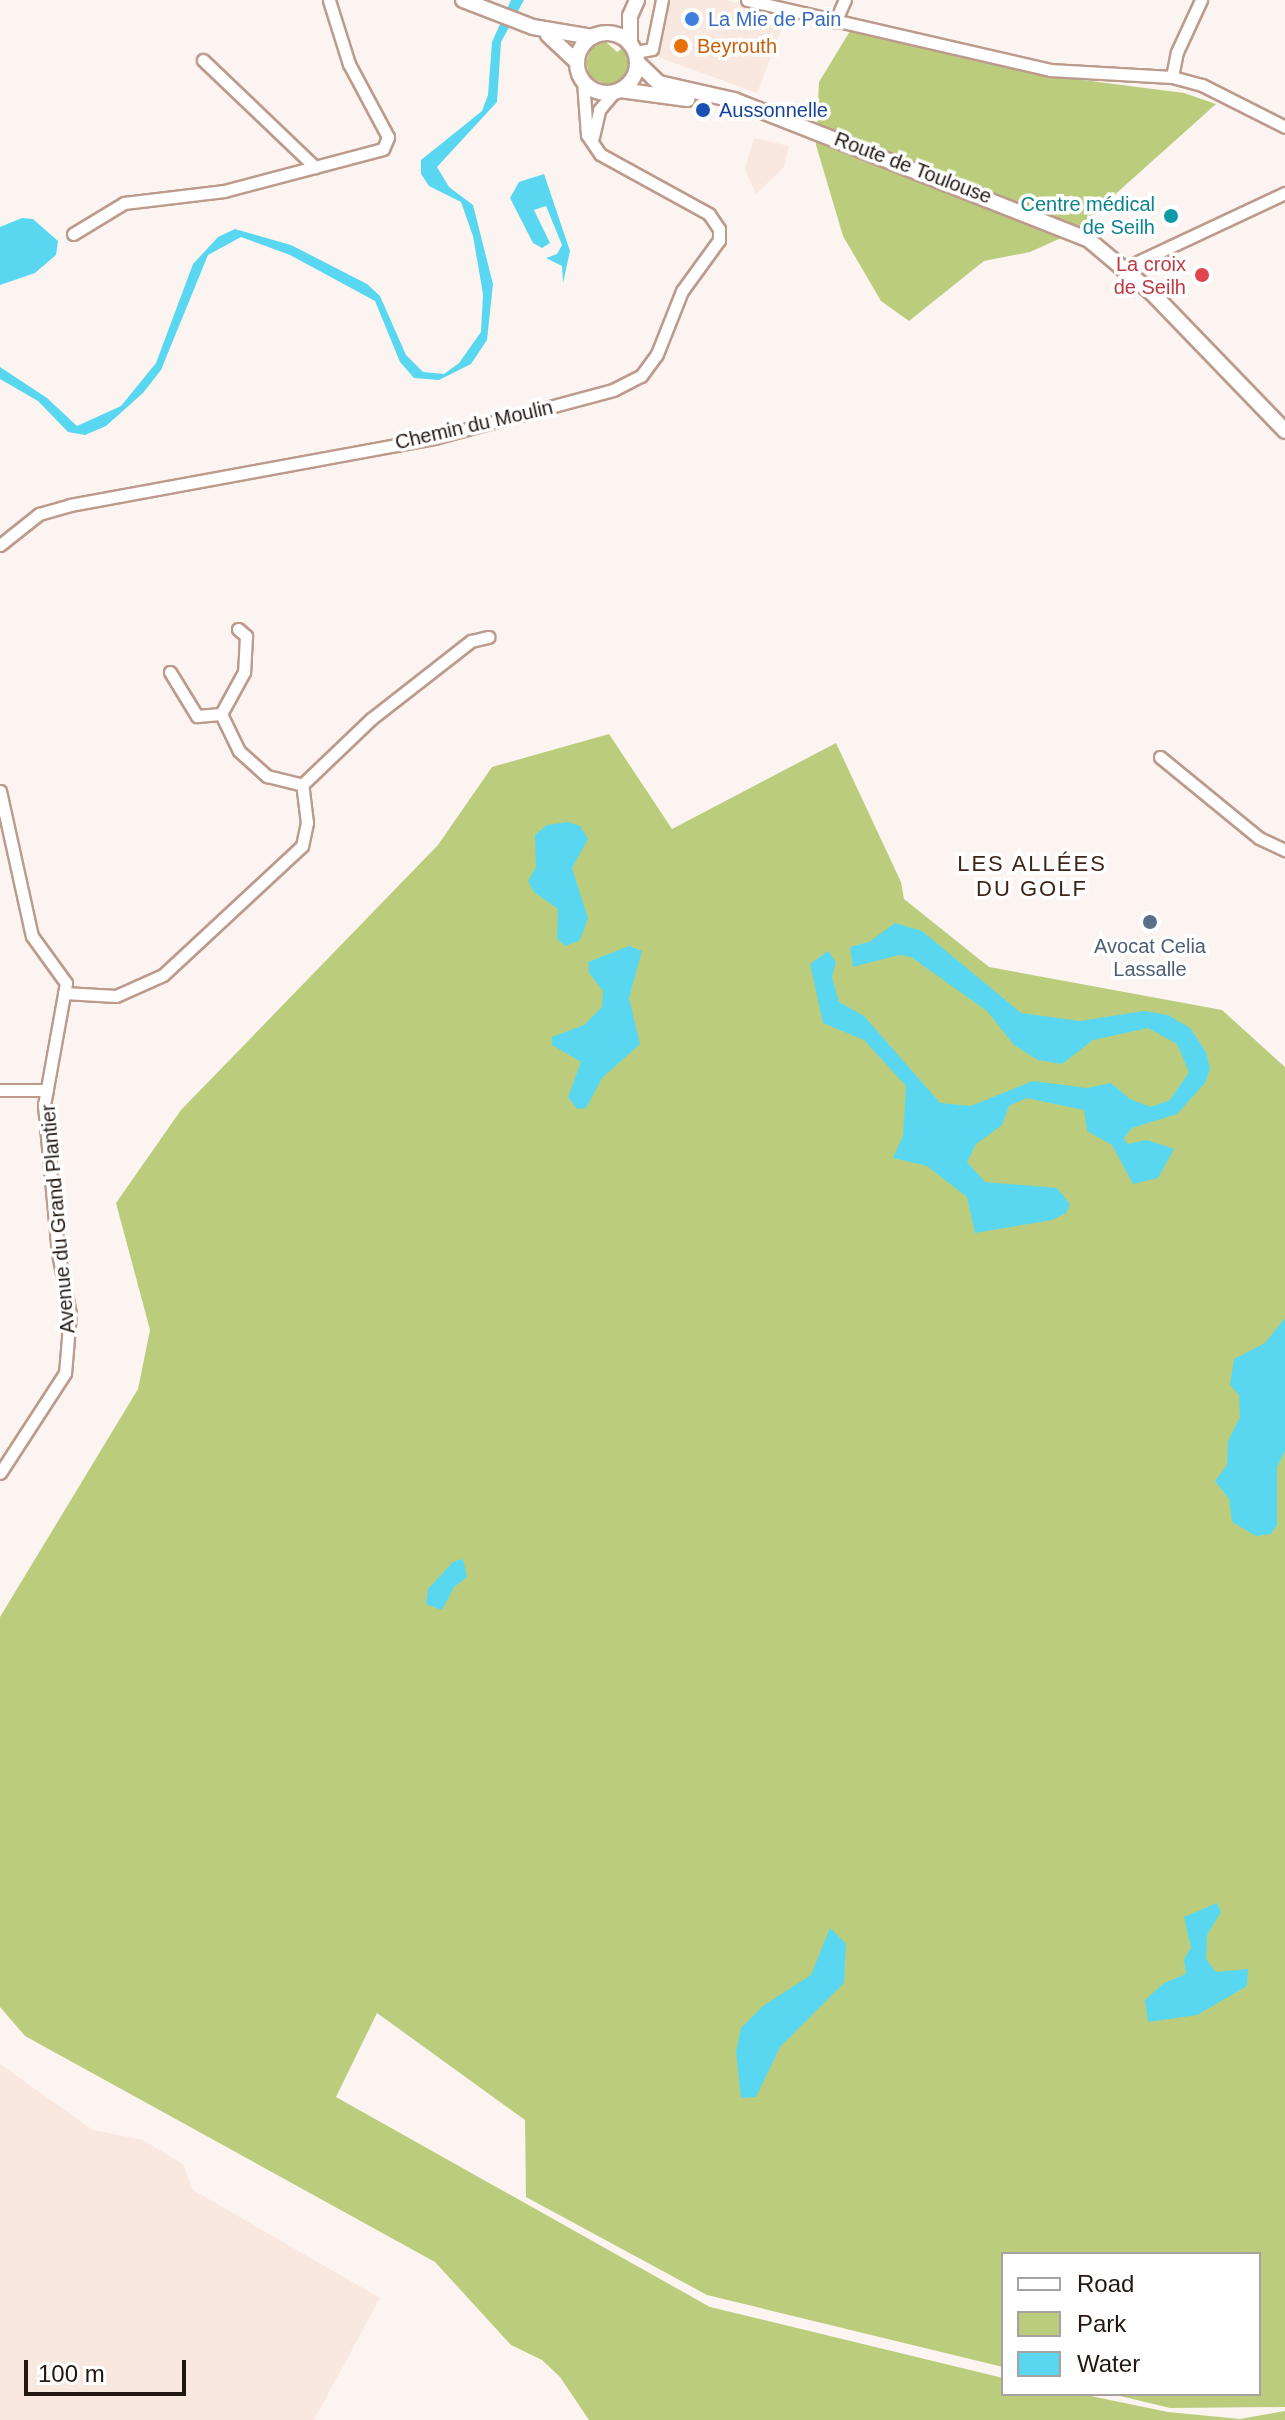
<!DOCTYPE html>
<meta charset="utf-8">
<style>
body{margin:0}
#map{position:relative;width:1285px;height:2420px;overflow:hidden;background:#fbf4f1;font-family:Arial,sans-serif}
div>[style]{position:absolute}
.built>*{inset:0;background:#f9e8e0}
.green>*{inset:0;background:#bbcd7d}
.water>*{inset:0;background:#59d7f0}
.roads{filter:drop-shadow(2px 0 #bc9b8d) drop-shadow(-2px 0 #bc9b8d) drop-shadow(0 2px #bc9b8d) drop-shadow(0 -2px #bc9b8d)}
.minor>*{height:11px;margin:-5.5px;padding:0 5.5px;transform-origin:5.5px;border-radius:5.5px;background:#fff}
.major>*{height:14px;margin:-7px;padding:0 7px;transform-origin:7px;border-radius:7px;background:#fff}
.major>.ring{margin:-7px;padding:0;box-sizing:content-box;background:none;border:14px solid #fff;border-radius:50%}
.dots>*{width:22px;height:22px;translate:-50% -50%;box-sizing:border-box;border:4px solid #fff;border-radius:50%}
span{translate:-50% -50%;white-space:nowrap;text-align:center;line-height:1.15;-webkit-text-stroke:7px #fff;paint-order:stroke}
.shop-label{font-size:20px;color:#366cbe}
.left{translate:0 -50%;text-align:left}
.food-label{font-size:20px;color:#c56008}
.transit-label{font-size:20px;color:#164399}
.street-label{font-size:20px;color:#231712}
.culture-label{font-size:20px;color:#0d838f}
.right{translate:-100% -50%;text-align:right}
.health-label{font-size:20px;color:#be3a42}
.service-label{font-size:20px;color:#4e5e75}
.neighbourhood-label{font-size:22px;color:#3f2519;letter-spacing:2px}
.legend{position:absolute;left:1001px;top:2252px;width:260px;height:144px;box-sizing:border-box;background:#fff;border:2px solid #a7a2a0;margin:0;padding:10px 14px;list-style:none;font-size:24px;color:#231712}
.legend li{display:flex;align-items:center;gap:16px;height:40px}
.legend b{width:40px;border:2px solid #a7a2a0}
.scale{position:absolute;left:24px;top:2360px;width:162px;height:36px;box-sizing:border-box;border:4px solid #231712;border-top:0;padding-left:10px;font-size:24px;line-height:28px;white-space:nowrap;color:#231712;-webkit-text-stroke:6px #fff;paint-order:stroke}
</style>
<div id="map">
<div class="built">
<i style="clip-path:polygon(670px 0,727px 0,785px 20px,757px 93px,658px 57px,661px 16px)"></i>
<i style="clip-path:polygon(754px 138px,789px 146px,784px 167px,756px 194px,745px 169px)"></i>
<i style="clip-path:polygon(0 2064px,93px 2130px,143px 2140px,183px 2164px,193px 2190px,380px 2298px,314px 2420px,0 2420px)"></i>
</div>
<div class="green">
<i style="clip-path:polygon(850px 31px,1083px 80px,1184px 93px,1216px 104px,1072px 233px,1030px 252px,984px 261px,909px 321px,881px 301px,843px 236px,816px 145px,819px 82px)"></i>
<i style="clip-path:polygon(605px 41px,617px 52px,624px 47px,631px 61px,623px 81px,609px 86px,590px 77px,586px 62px,591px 49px)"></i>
<i style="clip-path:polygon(609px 734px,672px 829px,836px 743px,901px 882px,904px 899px,989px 967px,1222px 1010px,1285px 1067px,1285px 2407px,1170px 2408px,1112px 2394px,1259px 2394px,1259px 2254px,1003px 2254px,1003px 2367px,707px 2295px,526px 2197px,525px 2120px,377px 2013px,336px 2097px,710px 2307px,1003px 2378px,1003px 2394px,1081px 2394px,1168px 2412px,1240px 2419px,1285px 2411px,1285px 2420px,589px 2420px,560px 2377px,542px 2360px,511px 2345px,435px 2262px,25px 2036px,0 2007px,0 1617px,138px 1389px,150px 1330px,116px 1203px,181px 1110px,438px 845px,492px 767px)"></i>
</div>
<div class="water">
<i style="clip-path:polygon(511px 0,524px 0,501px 42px,497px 102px,437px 167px,449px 187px,473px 205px,493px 284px,487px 340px,471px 364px,439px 380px,414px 378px,400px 362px,375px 301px,290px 255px,241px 237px,208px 255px,161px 370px,143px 393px,106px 426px,85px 435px,68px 432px,38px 401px,0 379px,0 367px,47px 398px,77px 426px,121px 406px,156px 363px,193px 264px,218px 237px,235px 229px,291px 245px,367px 284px,380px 296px,406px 355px,423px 372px,444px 374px,459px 363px,481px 332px,483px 294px,473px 236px,461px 202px,429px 186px,421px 174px,421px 160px,482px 111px,488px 95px,492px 42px)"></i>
<i style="clip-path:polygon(544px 174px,570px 251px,563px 283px,562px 266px,546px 258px,557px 254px,562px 245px,546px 206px,534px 210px,550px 243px,542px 248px,533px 243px,510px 198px,519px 182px)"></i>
<i style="clip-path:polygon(22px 218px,33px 219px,58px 241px,56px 255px,35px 273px,0 285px,0 227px)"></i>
<i style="clip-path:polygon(568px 822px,580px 826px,588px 839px,572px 868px,588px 918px,580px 940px,566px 946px,557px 939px,558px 909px,534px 892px,528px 881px,536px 867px,535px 835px,547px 825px)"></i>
<i style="clip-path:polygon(895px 923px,922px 931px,1021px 1013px,1080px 1021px,1144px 1011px,1168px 1015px,1190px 1028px,1206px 1052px,1210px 1069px,1205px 1083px,1177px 1114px,1132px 1128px,1124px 1138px,1127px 1144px,1147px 1140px,1174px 1149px,1158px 1178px,1133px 1184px,1112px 1145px,1087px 1131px,1084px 1110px,1026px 1098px,1009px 1106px,1002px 1125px,976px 1144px,967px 1162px,985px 1182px,1057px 1188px,1070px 1204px,1066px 1213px,1052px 1220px,975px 1233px,967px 1197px,927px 1166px,893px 1158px,903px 1136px,906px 1086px,864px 1040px,823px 1023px,810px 964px,828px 951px,836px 962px,832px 977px,839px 1002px,864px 1016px,940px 1103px,971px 1106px,1033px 1081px,1087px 1088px,1111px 1083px,1130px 1099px,1151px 1107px,1170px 1100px,1189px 1072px,1177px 1044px,1148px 1028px,1093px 1040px,1062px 1064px,1038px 1060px,1014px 1045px,987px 1011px,911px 957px,899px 955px,853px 967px,850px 947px,869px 942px)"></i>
<i style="clip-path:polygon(629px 946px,642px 951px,629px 998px,640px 1044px,602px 1078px,586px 1108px,577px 1109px,568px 1097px,581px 1062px,552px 1045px,552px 1037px,584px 1025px,602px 1007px,603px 991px,589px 973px,588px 962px)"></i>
<i style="clip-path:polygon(1285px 1318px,1285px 1451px,1277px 1467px,1277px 1525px,1271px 1534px,1256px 1536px,1232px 1522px,1229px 1499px,1215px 1481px,1227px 1465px,1228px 1441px,1240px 1417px,1239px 1395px,1230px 1385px,1234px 1359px,1265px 1343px)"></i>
<i style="clip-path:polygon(463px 1559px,467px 1577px,454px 1587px,442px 1610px,426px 1604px,428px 1589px,453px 1562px)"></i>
<i style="clip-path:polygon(1217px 1903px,1221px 1912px,1207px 1935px,1206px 1959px,1216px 1972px,1248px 1969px,1247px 1986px,1197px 2015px,1148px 2022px,1145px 2000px,1164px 1983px,1186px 1974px,1184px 1959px,1191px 1948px,1184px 1917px)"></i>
<i style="clip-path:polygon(830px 1928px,846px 1944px,844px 1983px,780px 2047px,756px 2097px,741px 2098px,736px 2052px,741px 2028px,763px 2006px,811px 1975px)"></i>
</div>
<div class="roads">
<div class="minor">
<i style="left:747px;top:0;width:311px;rotate:13deg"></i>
<i style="left:1050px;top:70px;width:122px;rotate:3.3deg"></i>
<i style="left:1172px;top:77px;width:31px;rotate:15deg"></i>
<i style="left:1202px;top:85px;width:93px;rotate:26.8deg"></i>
<i style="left:835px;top:22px;width:24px;rotate:-66deg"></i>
<i style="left:635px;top:52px;width:17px;rotate:-10deg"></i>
<i style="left:652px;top:49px;width:50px;rotate:-78.5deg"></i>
<i style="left:203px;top:60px;width:155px;rotate:43.7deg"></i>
<i style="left:1172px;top:77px;width:25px;rotate:-79deg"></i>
<i style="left:1177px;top:52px;width:57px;rotate:-65.2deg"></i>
<i style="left:593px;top:137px;width:28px;rotate:-77deg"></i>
<i style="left:599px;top:110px;width:23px;rotate:-50deg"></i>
<i style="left:73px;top:234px;width:60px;rotate:-31.3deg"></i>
<i style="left:124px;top:203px;width:101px;rotate:-6.8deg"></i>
<i style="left:224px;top:191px;width:164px;rotate:-14.8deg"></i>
<i style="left:383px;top:149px;width:13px;rotate:-67deg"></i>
<i style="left:388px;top:137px;width:83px;rotate:-118.1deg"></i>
<i style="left:349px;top:64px;width:67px;rotate:-107.4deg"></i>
<i style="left:1125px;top:268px;width:177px;rotate:-25.1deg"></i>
<i style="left:0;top:545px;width:50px;rotate:-38.5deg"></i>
<i style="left:39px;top:514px;width:32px;rotate:-16deg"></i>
<i style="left:70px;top:505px;width:370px;rotate:-10.4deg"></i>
<i style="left:434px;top:438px;width:185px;rotate:-15deg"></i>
<i style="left:613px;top:390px;width:31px;rotate:-27deg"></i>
<i style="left:641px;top:376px;width:27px;rotate:-54deg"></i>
<i style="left:657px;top:354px;width:68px;rotate:-68.4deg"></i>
<i style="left:682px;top:291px;width:63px;rotate:-54deg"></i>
<i style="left:719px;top:240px;width:11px;rotate:-90deg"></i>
<i style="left:719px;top:229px;width:18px;rotate:-124deg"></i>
<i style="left:709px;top:214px;width:124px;rotate:-151.2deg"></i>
<i style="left:600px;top:154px;width:23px;rotate:-124deg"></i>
<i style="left:587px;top:135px;width:55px;rotate:-94.2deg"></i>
<i style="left:238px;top:629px;width:11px;rotate:41deg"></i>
<i style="left:246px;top:636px;width:36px;rotate:93deg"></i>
<i style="left:244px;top:672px;width:48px;rotate:118.7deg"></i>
<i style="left:221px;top:714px;width:41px;rotate:64.1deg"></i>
<i style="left:239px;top:751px;width:38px;rotate:42deg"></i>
<i style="left:267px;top:776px;width:36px;rotate:14deg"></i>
<i style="left:170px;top:672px;width:52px;rotate:58.5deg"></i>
<i style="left:197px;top:716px;width:24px;rotate:-5deg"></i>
<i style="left:1160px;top:757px;width:128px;rotate:39.3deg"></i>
<i style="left:1259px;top:838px;width:29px;rotate:25deg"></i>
<i style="left:0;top:791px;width:148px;rotate:77.6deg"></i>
<i style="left:32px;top:936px;width:58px;rotate:54.1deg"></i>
<i style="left:66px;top:983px;width:124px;rotate:100.2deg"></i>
<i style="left:44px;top:1105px;width:149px;rotate:84.6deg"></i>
<i style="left:58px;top:1253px;width:62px;rotate:78.9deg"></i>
<i style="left:70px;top:1314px;width:59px;rotate:94.8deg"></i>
<i style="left:65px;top:1373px;width:119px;rotate:123deg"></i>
<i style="left:64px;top:993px;width:52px;rotate:3.3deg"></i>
<i style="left:116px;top:996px;width:51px;rotate:-24.1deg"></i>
<i style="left:163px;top:975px;width:190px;rotate:-42.9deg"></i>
<i style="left:302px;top:846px;width:24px;rotate:-78deg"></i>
<i style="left:307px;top:823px;width:38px;rotate:-97deg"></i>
<i style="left:302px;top:785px;width:95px;rotate:-43.7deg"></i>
<i style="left:371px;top:719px;width:127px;rotate:-38deg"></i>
<i style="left:471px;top:641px;width:18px;rotate:-13deg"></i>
<i style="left:0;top:1090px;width:47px"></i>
</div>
<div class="major">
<i style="left:463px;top:0;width:75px;rotate:21.1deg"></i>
<i style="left:533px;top:27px;width:60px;rotate:9.6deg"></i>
<i class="ring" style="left:577px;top:33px;width:46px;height:46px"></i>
<i style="left:548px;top:35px;width:40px;rotate:43deg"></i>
<i style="left:630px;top:44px;width:28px;rotate:-90deg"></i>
<i style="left:630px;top:16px;width:17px;rotate:-66deg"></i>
<i style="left:637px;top:62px;width:30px;rotate:44deg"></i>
<i style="left:659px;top:83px;width:77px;rotate:12.8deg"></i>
<i style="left:734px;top:100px;width:382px;rotate:21.5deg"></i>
<i style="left:1089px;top:240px;width:81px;rotate:40deg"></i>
<i style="left:1151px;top:292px;width:193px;rotate:46deg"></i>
<i style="left:620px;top:90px;width:68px;rotate:7.7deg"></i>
</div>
</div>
<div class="dots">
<i style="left:692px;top:19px;background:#3f7fe0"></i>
<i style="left:681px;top:46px;background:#e8710a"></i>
<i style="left:703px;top:110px;background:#1a4fb4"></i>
<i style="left:1171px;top:216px;background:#0f9aa8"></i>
<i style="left:1202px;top:275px;background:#e0444e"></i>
<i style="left:1150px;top:922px;background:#5c6f8a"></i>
</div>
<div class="shop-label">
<span class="left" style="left:708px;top:19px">La Mie de Pain</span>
</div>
<div class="food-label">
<span class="left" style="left:697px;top:46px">Beyrouth</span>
</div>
<div class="transit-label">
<span class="left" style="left:719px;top:110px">Aussonnelle</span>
</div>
<div class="street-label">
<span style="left:913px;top:168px;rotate:21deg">Route de Toulouse</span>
<span style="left:474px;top:425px;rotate:-13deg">Chemin du Moulin</span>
<span style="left:58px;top:1219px;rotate:-95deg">Avenue du Grand Plantier</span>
</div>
<div class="culture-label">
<span class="right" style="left:1155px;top:216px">Centre médical<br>de Seilh</span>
</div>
<div class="health-label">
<span class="right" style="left:1186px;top:276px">La croix<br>de Seilh</span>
</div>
<div class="service-label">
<span style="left:1150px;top:958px">Avocat Celia<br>Lassalle</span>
</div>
<div class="neighbourhood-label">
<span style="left:1032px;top:876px">LES ALLÉES<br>DU GOLF</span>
</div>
<ul class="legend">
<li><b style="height:10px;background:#fff"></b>Road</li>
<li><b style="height:22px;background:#bbcd7d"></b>Park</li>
<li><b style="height:22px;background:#59d7f0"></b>Water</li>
</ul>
<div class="scale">100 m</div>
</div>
